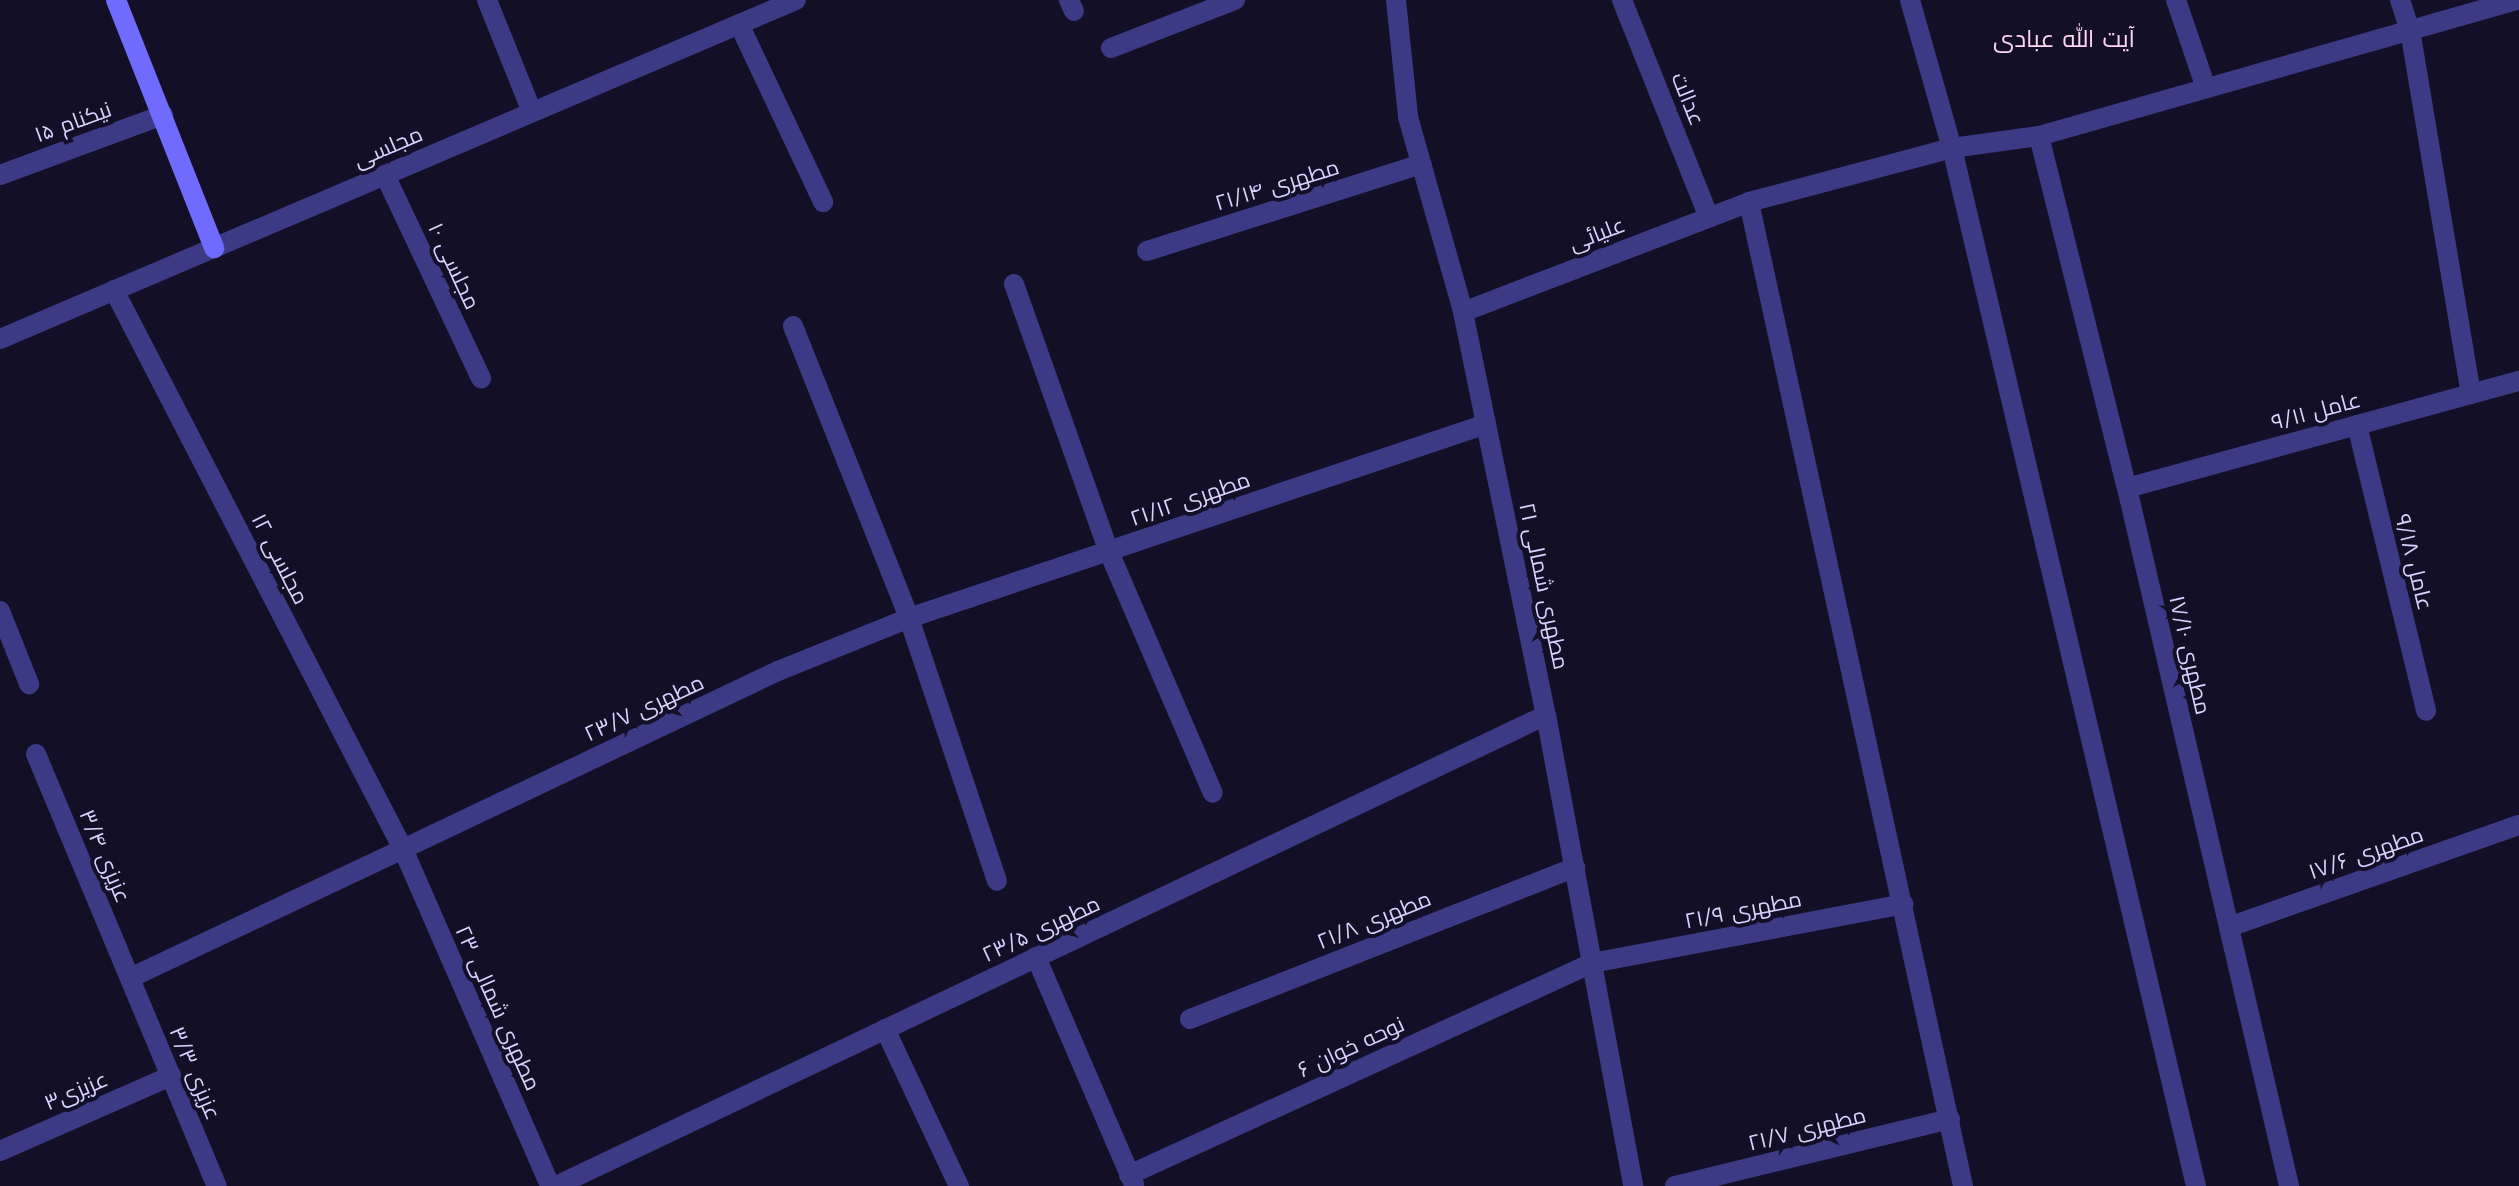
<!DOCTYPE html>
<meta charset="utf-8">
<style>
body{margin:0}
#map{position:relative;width:2519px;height:1186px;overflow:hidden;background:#130f26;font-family:"Work Sans",Cairo,sans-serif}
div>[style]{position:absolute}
.lane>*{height:20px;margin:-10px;padding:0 10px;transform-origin:10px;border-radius:10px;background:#3d3a85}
.street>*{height:20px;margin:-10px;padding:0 10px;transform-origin:10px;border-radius:10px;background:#3d3a85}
.secondary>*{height:20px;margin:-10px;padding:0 10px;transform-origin:10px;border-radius:10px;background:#6f6bff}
span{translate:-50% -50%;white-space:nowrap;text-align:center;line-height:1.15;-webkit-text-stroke:8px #130f26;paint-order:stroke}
.street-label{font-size:22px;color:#d9d4ff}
.neighbourhood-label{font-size:24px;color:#ffd6f0}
</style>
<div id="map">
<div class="lane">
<i style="left:36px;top:754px;width:468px;rotate:67.3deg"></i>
<i style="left:130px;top:978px;width:302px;rotate:-25.3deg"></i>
<i style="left:0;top:1151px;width:187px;rotate:-23.7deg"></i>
</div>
<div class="street">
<i style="left:487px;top:0;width:121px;rotate:68.1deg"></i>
<i style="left:1069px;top:0;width:12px;rotate:66deg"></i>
<i style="left:1396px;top:0;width:118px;rotate:84.1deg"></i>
<i style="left:1408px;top:117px;width:203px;rotate:74.2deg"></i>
<i style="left:1463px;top:312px;width:411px;rotate:78.4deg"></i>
<i style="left:1546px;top:715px;width:479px;rotate:79.5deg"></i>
<i style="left:1622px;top:0;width:234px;rotate:68.2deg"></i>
<i style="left:1910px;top:0;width:154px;rotate:74.2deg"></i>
<i style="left:1952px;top:148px;width:1066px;rotate:76.77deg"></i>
<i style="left:2176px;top:0;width:93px;rotate:71.2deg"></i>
<i style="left:2400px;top:0;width:32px;rotate:72deg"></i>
<i style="left:2410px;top:30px;width:369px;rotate:80.5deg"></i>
<i style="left:739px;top:24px;width:197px;rotate:64.7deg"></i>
<i style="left:1111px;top:48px;width:133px;rotate:-21.2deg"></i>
<i style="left:2039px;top:136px;width:363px;rotate:76deg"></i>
<i style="left:2127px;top:488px;width:717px;rotate:76.93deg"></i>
<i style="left:0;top:175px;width:174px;rotate:-20.2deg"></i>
<i style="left:385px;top:175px;width:225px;rotate:64.7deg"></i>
<i style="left:1749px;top:202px;width:1007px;rotate:77.73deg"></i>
<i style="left:1147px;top:251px;width:288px;rotate:-17.6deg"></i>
<i style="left:1014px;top:284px;width:284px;rotate:70.5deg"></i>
<i style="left:1109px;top:552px;width:262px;rotate:66.7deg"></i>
<i style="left:114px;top:290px;width:629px;rotate:62.66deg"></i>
<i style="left:403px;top:849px;width:368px;rotate:66.4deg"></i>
<i style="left:1463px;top:312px;width:306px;rotate:-21deg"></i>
<i style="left:1749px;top:202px;width:210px;rotate:-14.9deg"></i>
<i style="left:1952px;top:148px;width:88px;rotate:-7.9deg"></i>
<i style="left:2039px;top:136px;width:497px;rotate:-15.9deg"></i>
<i style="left:793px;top:326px;width:314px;rotate:68.3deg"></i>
<i style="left:909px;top:618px;width:277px;rotate:71.5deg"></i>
<i style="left:0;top:339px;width:865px;rotate:-23.07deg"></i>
<i style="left:2357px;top:425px;width:294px;rotate:76.4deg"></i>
<i style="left:2127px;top:488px;width:406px;rotate:-15.3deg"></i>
<i style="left:0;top:611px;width:79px;rotate:68.3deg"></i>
<i style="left:403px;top:849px;width:415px;rotate:-25.4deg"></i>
<i style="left:778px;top:671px;width:141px;rotate:-22deg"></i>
<i style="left:909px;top:618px;width:609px;rotate:-18.58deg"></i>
<i style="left:2229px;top:927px;width:307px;rotate:-19.4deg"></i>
<i style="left:1036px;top:957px;width:248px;rotate:66.7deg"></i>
<i style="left:1190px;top:1019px;width:414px;rotate:-21.5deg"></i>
<i style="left:885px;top:1029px;width:174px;rotate:64.8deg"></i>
<i style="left:1129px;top:1175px;width:509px;rotate:-24.6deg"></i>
<i style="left:1592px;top:963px;width:317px;rotate:-10.7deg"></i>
<i style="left:556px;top:1186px;width:1096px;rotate:-25.44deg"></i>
<i style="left:1675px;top:1186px;width:283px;rotate:-13.7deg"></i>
</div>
<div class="secondary">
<i style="left:116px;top:0;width:267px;rotate:68.4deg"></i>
</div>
<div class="street-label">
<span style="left:1688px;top:99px;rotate:68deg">عدالت</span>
<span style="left:73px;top:122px;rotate:-20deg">نیکنام ۱۵</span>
<span style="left:388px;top:147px;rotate:-23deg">مجلسی</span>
<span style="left:1277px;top:185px;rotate:-17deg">مطهری ۲۱/۱۴</span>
<span style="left:1597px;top:234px;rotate:-21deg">علیائی</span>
<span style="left:454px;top:266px;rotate:65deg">مجلسی ۱۰</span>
<span style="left:2316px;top:411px;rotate:-15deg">عامل ۹/۱۱</span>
<span style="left:1190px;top:499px;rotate:-19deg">مطهری ۲۱/۱۲</span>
<span style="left:280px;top:559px;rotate:63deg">مجلسی ۱۲</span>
<span style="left:2414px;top:562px;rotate:76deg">عامل ۹/۱۸</span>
<span style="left:1544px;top:586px;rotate:78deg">مطهری شمالی ۲۱</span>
<span style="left:2190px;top:655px;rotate:77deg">مطهری ۱۷/۱۰</span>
<span style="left:644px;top:708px;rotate:-25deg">مطهری ۲۳/۷</span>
<span style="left:2366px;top:853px;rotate:-19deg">مطهری ۱۷/۶</span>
<span style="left:105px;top:856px;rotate:67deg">عزیزی ۳/۴</span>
<span style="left:1743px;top:910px;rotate:-11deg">مطهری ۲۱/۹</span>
<span style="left:1374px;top:920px;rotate:-22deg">مطهری ۲۱/۸</span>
<span style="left:1041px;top:929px;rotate:-25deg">مطهری ۲۳/۵</span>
<span style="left:498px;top:1008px;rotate:66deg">مطهری شمالی ۲۳</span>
<span style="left:1351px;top:1047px;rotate:-25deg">نوحه خوان ۶</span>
<span style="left:195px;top:1073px;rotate:67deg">عزیزی ۳/۳</span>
<span style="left:76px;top:1091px;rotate:-23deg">عزیزی۳</span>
<span style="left:1807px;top:1129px;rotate:-14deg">مطهری ۲۱/۷</span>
</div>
<div class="neighbourhood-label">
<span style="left:2064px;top:40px">آیت الله عبادی</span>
</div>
</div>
